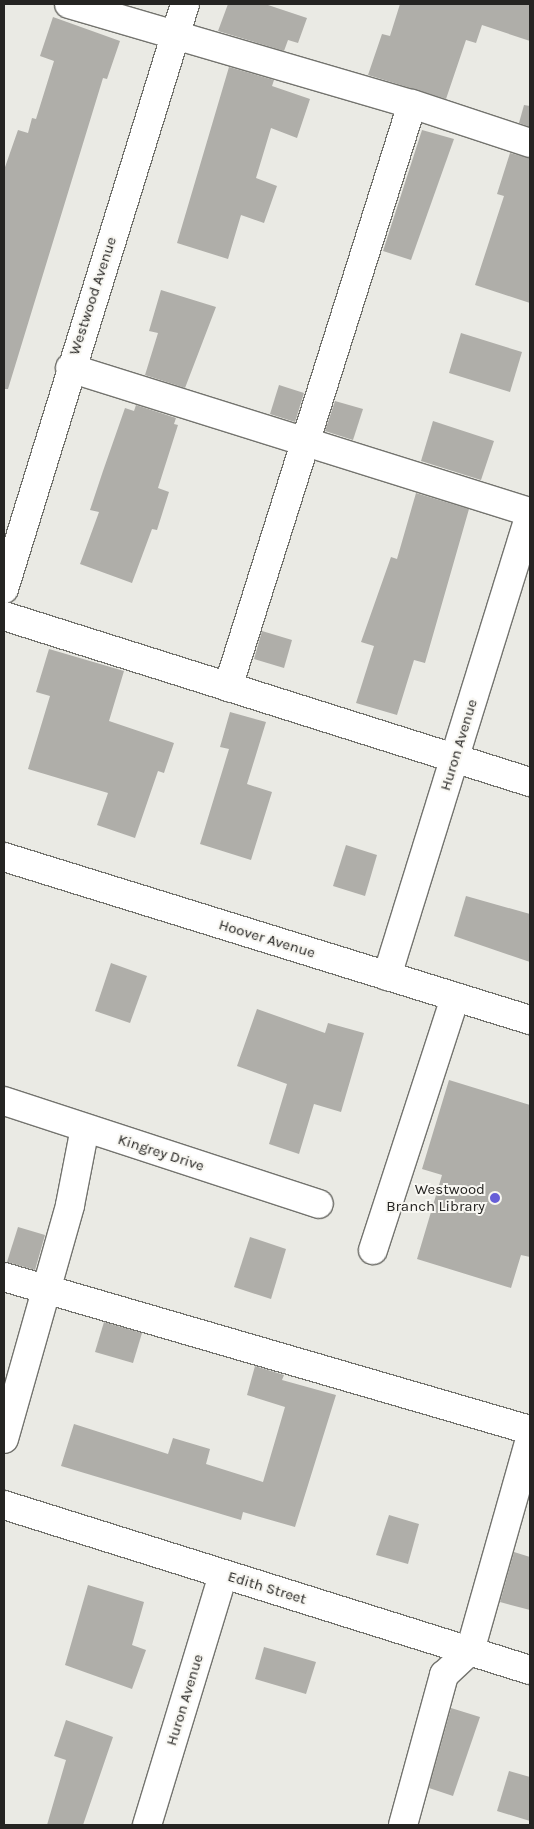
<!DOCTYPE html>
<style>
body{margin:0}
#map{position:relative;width:534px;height:1829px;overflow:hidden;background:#eaeae4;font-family:Karla,sans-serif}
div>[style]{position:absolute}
.building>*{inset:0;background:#afaea9}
.roads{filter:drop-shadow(1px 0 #73736e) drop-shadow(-1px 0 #73736e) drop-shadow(0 1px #73736e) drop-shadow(0 -1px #73736e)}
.minor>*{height:28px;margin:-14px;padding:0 14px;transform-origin:14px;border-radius:14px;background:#fff}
.dots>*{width:14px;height:14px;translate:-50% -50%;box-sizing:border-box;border:2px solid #f8f7f2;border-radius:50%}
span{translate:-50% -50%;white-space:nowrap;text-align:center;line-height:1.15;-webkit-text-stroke:4px #f8f7f2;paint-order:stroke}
.street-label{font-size:15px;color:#252422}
.poi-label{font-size:15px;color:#252422}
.right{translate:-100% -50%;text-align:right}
.frame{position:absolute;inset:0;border:5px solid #252422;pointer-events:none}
</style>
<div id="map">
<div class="building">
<i style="clip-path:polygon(228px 4px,265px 4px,307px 18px,298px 43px,288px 40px,284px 51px,218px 31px)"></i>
<i style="clip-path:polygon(400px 4px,530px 4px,530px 41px,482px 25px,476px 43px,466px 40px,446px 99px,368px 75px,382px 34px,390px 36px)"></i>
<i style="clip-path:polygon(53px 17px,120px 41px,107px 79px,103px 78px,8px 389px,4px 389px,4px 170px,18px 130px,28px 133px,32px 118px,36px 119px,54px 61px,40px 56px)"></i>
<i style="clip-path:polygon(229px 67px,274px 80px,272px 86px,310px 99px,297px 138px,271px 128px,256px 178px,277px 186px,264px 223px,241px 215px,228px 259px,177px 243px)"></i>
<i style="clip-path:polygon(524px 105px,530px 106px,530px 127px,519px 123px)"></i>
<i style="clip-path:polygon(422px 130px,454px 139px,411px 260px,383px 251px)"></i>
<i style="clip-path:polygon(510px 153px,530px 158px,530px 303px,475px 285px,504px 196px,497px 194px)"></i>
<i style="clip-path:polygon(161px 290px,216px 307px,185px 388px,145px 375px,158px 333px,149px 331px)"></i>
<i style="clip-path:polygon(461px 333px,522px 352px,510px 392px,449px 373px)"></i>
<i style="clip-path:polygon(279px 385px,304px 393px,295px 422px,270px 414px)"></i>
<i style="clip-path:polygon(335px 401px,363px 409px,353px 440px,325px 431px)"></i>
<i style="clip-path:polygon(136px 405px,176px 418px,174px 424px,178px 425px,158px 488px,169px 492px,157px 530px,152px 529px,132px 583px,80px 564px,99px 512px,90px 510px,103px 471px,125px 408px,134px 411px)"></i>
<i style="clip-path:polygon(433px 421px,494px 441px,481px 480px,421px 461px)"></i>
<i style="clip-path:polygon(416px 493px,469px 509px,425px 663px,414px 660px,397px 715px,356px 703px,374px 646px,361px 642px,391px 557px,397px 559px)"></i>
<i style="clip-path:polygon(262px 631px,292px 640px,284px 668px,254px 659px)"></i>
<i style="clip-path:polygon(49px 649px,124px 671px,109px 721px,174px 743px,164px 773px,158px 771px,135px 838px,97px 825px,108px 793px,28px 769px,50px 696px,36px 692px)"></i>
<i style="clip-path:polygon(230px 712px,266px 722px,247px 784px,272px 792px,251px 860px,200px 844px,229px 749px,220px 747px)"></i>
<i style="clip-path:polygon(346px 845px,377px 855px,365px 896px,333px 886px)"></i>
<i style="clip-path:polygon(466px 896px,530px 914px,530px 962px,454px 936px)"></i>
<i style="clip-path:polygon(111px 963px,147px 976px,130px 1023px,95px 1011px)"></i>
<i style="clip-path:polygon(257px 1009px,325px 1033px,328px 1023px,364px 1033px,341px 1112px,314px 1104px,299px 1154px,269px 1144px,287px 1084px,237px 1066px)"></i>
<i style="clip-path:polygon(449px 1080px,530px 1105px,530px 1257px,521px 1255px,511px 1288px,417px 1259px,442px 1175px,422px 1169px)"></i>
<i style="clip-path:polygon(18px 1227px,45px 1235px,35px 1270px,7px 1262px)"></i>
<i style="clip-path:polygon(250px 1237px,286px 1249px,271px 1299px,234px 1287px)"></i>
<i style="clip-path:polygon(104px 1322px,142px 1333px,133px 1363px,95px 1352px)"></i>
<i style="clip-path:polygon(255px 1366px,284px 1375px,282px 1380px,336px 1395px,295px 1527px,243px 1512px,241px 1520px,61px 1466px,74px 1424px,168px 1454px,173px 1438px,210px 1449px,206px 1464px,263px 1482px,285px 1407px,247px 1395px)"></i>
<i style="clip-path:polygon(389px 1515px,419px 1524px,408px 1564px,376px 1555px)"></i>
<i style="clip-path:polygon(514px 1552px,530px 1557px,530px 1610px,500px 1602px)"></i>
<i style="clip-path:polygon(88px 1585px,144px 1602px,132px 1645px,146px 1650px,132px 1689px,65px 1665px)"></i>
<i style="clip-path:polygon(264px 1647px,316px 1662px,306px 1694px,255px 1679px)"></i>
<i style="clip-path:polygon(451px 1708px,480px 1717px,453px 1796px,429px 1788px)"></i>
<i style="clip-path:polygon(66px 1720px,113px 1737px,83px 1825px,47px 1825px,66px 1760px,54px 1756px)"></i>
<i style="clip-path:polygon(509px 1771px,530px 1777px,530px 1821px,497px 1811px)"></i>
</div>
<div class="roads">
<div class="minor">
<i style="left:69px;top:4px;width:357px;rotate:16.3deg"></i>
<i style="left:412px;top:104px;width:124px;rotate:18.3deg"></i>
<i style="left:70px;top:368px;width:482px;rotate:17.4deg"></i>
<i style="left:4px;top:589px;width:612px;rotate:-72.81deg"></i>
<i style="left:4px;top:616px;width:552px;rotate:17.52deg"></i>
<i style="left:228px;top:687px;width:611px;rotate:-72.48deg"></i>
<i style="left:4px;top:857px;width:551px;rotate:17.22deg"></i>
<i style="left:387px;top:976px;width:484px;rotate:-72.8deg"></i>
<i style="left:4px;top:1101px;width:331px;rotate:18.1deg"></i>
<i style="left:373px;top:1250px;width:266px;rotate:-72deg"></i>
<i style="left:4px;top:1277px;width:548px;rotate:16.22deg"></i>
<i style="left:4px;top:1439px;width:243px;rotate:-74.2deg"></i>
<i style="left:70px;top:1205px;width:78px;rotate:-79deg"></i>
<i style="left:4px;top:1505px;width:551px;rotate:17.42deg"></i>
<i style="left:147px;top:1825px;width:261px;rotate:-73.1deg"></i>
<i style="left:403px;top:1825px;width:156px;rotate:-74.7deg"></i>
<i style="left:444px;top:1675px;width:35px;rotate:-43deg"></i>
<i style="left:470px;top:1651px;width:220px;rotate:-74.2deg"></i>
</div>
</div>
<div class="dots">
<i style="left:495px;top:1198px;background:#665ed7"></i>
</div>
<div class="street-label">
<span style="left:93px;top:296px;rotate:-72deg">Westwood Avenue</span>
<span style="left:459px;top:745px;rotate:-73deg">Huron Avenue</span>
<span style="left:267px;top:939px;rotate:17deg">Hoover Avenue</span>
<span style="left:161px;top:1153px;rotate:18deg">Kingrey Drive</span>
<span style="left:267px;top:1588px;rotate:17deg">Edith Street</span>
<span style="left:185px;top:1700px;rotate:-73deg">Huron Avenue</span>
</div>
<div class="poi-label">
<span class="right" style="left:485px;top:1198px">Westwood<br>Branch Library</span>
</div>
<div class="frame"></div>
</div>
